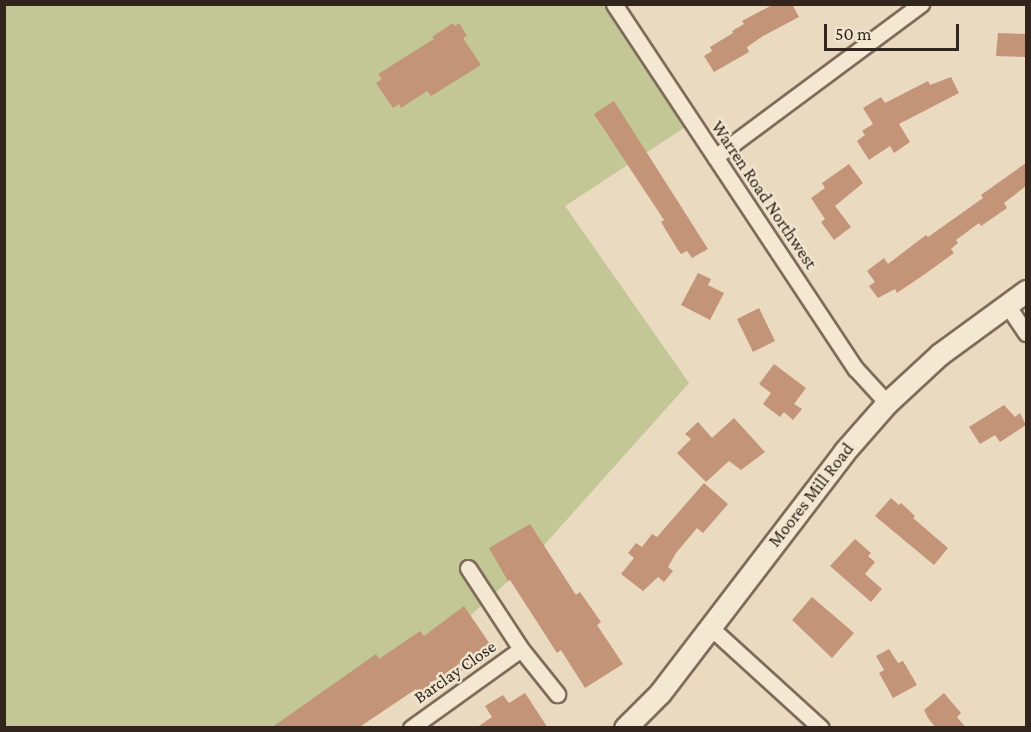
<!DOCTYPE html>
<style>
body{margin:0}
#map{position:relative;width:1031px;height:732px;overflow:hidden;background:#e9dac0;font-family:"Crimson Pro",serif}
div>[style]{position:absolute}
.green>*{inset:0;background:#c3c695}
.building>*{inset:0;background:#c49479}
.roads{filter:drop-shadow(2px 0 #806c5a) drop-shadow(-2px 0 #806c5a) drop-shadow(0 2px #806c5a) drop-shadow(0 -2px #806c5a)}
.street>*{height:15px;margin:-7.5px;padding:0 7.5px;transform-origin:7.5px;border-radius:7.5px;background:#f5e8d2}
.secondary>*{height:21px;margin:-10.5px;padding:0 10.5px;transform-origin:10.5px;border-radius:10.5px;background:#f5e8d2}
span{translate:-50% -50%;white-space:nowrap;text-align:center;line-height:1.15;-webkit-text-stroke:5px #f1e5cf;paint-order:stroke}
.street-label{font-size:18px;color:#31251d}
.frame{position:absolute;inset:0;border:6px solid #31251d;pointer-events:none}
.scale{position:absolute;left:824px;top:24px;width:135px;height:27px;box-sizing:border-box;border:3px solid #31251d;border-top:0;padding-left:8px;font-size:18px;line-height:21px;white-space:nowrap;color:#31251d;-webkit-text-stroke:4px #f1e5cf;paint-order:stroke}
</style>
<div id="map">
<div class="green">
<i style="clip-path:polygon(4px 5px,607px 5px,690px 124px,565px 206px,689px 383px,528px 563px,348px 727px,5px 727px)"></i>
</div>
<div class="building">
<i style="clip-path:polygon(774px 4px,792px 4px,799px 17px,763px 36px,747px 47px,749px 52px,714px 72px,704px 56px,712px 51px,710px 47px,733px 33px,732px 31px,744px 24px,742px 21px)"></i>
<i style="clip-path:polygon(453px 23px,455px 26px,459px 23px,467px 36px,463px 38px,481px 65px,431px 96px,427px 91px,401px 108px,399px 104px,393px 108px,376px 83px,382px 79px,378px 74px,434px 39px,432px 37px)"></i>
<i style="clip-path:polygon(998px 33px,1026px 34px,1026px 57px,996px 56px)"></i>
<i style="clip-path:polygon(951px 77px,959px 93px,899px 124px,910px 142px,894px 153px,890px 146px,869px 160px,857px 141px,865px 135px,862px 131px,873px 124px,863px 108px,881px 97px,885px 103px,928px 81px,930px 85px)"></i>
<i style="clip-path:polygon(614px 101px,708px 249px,692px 258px,687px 251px,681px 254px,678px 250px,661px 222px,664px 220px,594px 114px)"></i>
<i style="clip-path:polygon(1026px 163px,1026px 186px,1004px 203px,1007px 208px,981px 226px,979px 223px,956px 240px,958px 243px,951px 249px,954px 253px,925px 274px,897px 293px,895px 289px,878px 298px,869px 286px,875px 282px,867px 271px,884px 258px,888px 264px,926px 235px,928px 237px,983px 198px,981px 195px)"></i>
<i style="clip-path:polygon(849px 164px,863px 183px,835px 206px,851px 227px,834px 240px,821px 222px,825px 219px,811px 198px,825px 188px,822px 183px)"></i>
<i style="clip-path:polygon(698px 273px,711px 279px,708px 285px,724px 293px,710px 320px,681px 305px)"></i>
<i style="clip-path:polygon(759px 308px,775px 341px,753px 352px,737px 319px)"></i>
<i style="clip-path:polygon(774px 364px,806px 388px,794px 404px,802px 409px,793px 420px,784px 412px,780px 417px,763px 404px,771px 393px,759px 384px)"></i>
<i style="clip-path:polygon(1004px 405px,1015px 417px,1020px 413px,1026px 425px,1000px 442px,995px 435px,980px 444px,969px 427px)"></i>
<i style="clip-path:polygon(734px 418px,765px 452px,741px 470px,729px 461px,706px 482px,677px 453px,691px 439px,685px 434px,698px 422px,712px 438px)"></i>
<i style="clip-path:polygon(704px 483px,728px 504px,703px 533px,697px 528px,676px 553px,668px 567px,673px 571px,664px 582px,658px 577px,643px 591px,621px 574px,634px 558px,628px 553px,636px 543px,642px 547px,652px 534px,657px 537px)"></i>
<i style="clip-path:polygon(891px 498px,899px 505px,901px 503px,915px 516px,913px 518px,948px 548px,934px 565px,875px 516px)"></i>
<i style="clip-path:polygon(530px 524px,576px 595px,580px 592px,601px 622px,597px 625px,623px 664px,585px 688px,561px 650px,557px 653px,510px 580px,508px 581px,489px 548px)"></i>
<i style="clip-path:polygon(855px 539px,871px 553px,868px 556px,875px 562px,865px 574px,882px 589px,871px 602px,830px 566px)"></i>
<i style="clip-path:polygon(812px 597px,854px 633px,832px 658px,792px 620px)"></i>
<i style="clip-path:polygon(464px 606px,494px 650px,460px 672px,458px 670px,420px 695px,416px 689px,358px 728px,271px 728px,376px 654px,379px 659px,420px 631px,424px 636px)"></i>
<i style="clip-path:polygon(889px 649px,898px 663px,903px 661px,917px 685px,893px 698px,879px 673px,884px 670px,876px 656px)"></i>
<i style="clip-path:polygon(525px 693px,548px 728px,476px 728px,492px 717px,485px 706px,503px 695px,509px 703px)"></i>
<i style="clip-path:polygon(944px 693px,961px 713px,957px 717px,966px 728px,936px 728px,928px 718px,924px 710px)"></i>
</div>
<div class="roads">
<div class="street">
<i style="left:614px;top:4px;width:438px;rotate:56.5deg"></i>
<i style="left:856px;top:369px;width:46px;rotate:47.6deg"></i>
<i style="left:715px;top:157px;width:257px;rotate:-36.6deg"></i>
<i style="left:1007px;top:305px;width:34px;rotate:56deg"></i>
<i style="left:468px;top:568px;width:97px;rotate:56.8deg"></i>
<i style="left:521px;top:649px;width:58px;rotate:51.3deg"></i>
<i style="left:710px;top:627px;width:150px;rotate:42.3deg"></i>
<i style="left:411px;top:728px;width:135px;rotate:-35.7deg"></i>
</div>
<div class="secondary">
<i style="left:625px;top:728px;width:49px;rotate:-45deg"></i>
<i style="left:660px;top:693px;width:303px;rotate:-52.6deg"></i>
<i style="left:844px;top:452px;width:65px;rotate:-48.7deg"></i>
<i style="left:887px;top:403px;width:72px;rotate:-42.8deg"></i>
<i style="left:940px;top:354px;width:107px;rotate:-36.2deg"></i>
</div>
</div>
<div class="street-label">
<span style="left:764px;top:195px;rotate:56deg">Warren Road Northwest</span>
<span style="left:811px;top:495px;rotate:-52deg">Moores Mill Road</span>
<span style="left:455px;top:672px;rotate:-35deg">Barclay Close</span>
</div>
<div class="frame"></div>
<div class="scale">50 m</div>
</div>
